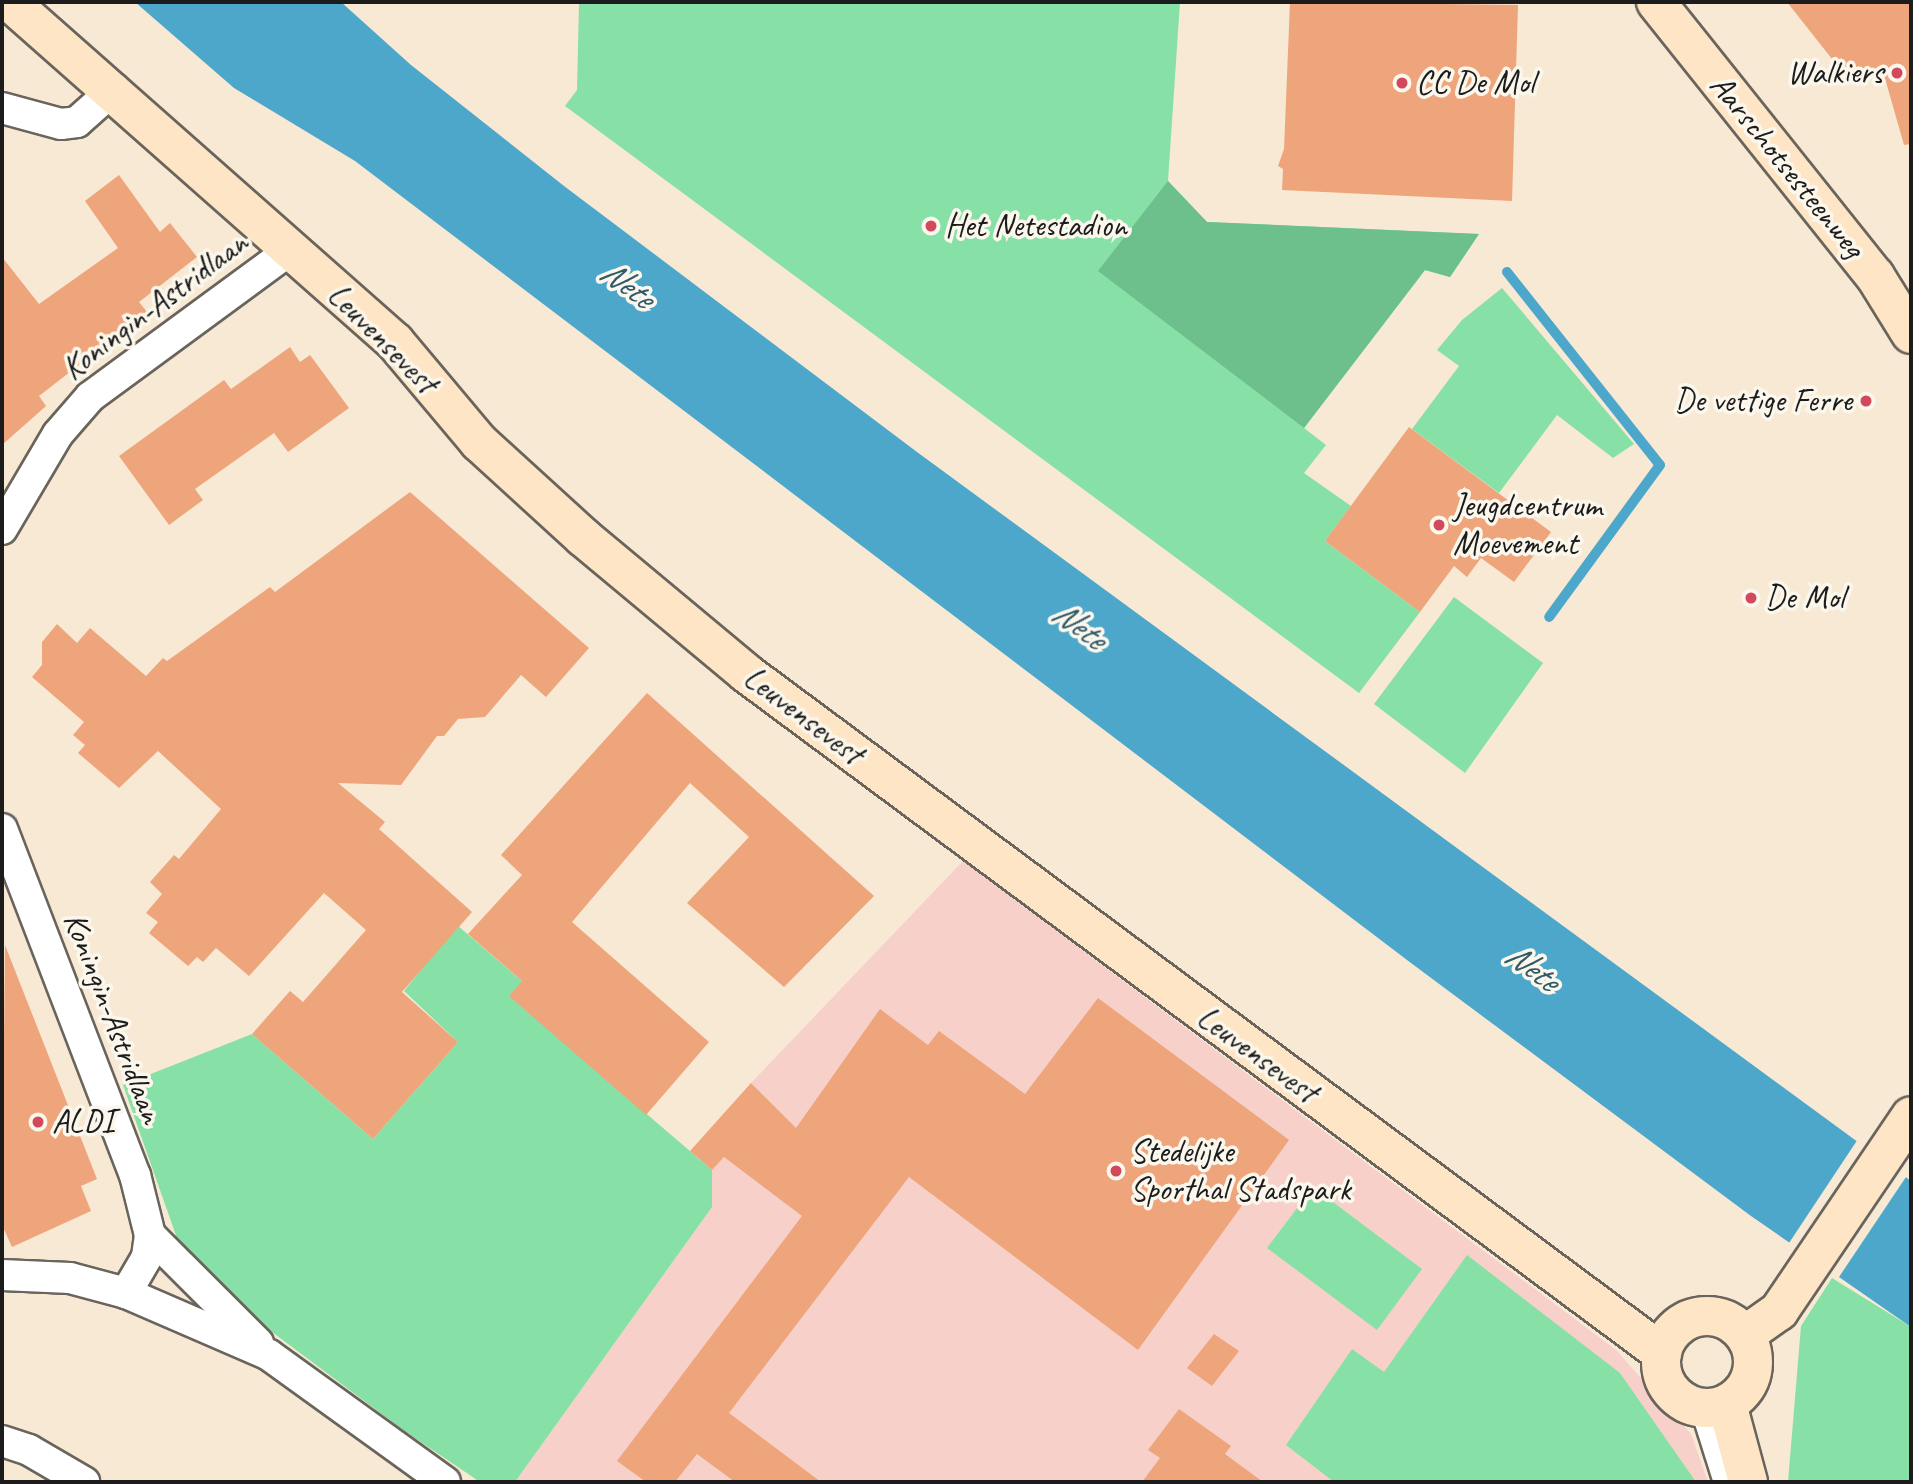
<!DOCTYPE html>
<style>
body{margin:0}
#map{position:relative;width:1913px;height:1484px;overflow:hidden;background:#f7e9d4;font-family:Caveat,sans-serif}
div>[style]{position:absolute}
.built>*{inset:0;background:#f7d0c9}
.green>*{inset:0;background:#87e1a6}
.forest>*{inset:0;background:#6dbf8b}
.water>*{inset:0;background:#4ca7ca}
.pier>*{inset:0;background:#f7e9d4}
.stream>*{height:10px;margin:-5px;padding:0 5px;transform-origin:5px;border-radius:5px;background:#4ca7ca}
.building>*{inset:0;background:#eea57c}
.roads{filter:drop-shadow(2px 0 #69645c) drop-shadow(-2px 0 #69645c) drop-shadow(0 2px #69645c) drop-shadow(0 -2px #69645c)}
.street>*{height:30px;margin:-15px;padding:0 15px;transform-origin:15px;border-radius:15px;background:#fff}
.secondary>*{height:38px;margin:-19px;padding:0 19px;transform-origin:19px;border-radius:19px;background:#fee5c5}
.secondary>.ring{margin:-19px;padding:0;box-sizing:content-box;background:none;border:38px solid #fee5c5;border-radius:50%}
.dots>*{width:19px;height:19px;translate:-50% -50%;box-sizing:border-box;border:4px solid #fbf7ec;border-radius:50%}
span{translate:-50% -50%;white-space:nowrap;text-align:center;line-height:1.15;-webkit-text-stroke:7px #fbf7ec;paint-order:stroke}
.poi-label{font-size:33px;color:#1c1c1c}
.right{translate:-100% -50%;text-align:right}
.left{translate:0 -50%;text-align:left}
.street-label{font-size:33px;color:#1c1c1c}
.water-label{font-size:35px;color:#325b6a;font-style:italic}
.frame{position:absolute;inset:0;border:4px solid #1c1c1c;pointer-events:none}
</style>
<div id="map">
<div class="built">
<i style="clip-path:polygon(963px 861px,1616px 1350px,1691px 1434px,1708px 1482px,515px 1482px,712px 1207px,712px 1170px,772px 1104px,751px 1083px)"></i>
</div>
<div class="green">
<i style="clip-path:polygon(579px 2px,1180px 2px,1168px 181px,1207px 222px,1479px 234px,1450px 277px,1425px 270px,1304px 428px,1326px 445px,1304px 473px,1351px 506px,1325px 541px,1420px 612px,1359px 693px,565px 106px,577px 90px)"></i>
<i style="clip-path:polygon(1502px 288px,1634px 444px,1613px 458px,1557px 415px,1499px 493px,1412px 429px,1459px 366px,1437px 350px,1462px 320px)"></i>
<i style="clip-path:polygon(1454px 597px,1543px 663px,1465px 773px,1374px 704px)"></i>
<i style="clip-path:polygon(457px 925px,522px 981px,571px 1049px,712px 1170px,712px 1207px,515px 1482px,480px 1482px,403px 1430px,260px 1323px,179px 1244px,123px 1085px,252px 1034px,373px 1139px,458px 1042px,404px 991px)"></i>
<i style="clip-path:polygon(1313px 1187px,1422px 1269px,1377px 1330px,1267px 1248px)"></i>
<i style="clip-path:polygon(1467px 1255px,1620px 1373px,1696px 1482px,1334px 1482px,1286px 1445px,1352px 1349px,1384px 1372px)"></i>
<i style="clip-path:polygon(1832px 1278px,1911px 1327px,1911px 1482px,1788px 1482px,1801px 1326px)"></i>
</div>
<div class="forest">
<i style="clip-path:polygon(1168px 181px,1207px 222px,1479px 234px,1450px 277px,1425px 270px,1304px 428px,1098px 271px)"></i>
</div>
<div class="water">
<i style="clip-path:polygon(135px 2px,341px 2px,411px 65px,564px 186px,917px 452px,1911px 1181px,1911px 1327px,1751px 1216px,1411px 963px,355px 161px,234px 88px)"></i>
</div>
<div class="pier">
<i style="clip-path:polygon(1858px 1139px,1908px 1174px,1837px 1280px,1787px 1246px)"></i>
</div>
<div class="stream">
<i style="left:1507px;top:272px;width:246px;rotate:51.6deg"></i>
<i style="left:1660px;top:465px;width:188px;rotate:126.1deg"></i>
</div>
<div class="building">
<i style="clip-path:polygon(1290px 2px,1518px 5px,1512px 201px,1282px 190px,1283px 169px,1278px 166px,1284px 149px)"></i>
<i style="clip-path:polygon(1787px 2px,1911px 2px,1911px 144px,1904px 145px,1882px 68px,1847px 78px)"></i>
<i style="clip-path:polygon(119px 175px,160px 232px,170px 223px,197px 257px,139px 302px,147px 312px,39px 396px,46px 406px,2px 445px,2px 257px,39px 304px,118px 248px,85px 201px)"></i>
<i style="clip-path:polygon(290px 347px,300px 362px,310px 355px,349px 408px,288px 452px,274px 433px,195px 489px,203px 500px,169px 525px,119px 456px,224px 380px,231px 389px)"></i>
<i style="clip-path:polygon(1409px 427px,1551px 532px,1514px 582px,1481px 558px,1467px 577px,1454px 566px,1420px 612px,1325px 541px)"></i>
<i style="clip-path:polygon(410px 492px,589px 648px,546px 697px,521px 675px,485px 717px,458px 719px,444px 736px,437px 736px,401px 785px,338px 783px,385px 822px,379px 829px,472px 912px,402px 992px,458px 1042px,373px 1139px,252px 1034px,290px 991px,303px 1002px,366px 930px,324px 893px,249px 976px,216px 948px,203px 962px,197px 957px,188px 966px,149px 933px,158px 922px,146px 913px,162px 894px,150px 882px,174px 855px,179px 859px,221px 809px,158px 751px,119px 788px,78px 753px,85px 745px,73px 735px,84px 722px,32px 677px,42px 665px,42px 642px,57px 624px,77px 643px,90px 628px,146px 676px,163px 658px,167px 661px,270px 587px,275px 592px)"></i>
<i style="clip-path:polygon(647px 693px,874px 896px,784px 987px,687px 903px,749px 837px,690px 783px,572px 922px,709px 1042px,646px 1115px,509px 996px,522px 981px,468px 934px,522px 875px,501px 855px)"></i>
<i style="clip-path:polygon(5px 945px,97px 1179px,81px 1186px,91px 1211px,12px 1247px,2px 1225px)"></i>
<i style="clip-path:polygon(1098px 998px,1289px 1140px,1138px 1350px,909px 1177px,729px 1413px,821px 1482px,735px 1482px,697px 1454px,675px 1482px,646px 1482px,617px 1461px,802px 1216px,724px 1157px,712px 1170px,690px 1151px,751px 1083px,796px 1128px,880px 1009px,928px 1045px,939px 1031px,1025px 1094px)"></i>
<i style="clip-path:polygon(1214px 1334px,1239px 1351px,1212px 1386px,1187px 1368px)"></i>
<i style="clip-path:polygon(1179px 1409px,1231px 1446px,1225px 1454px,1263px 1482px,1142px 1482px,1160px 1458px,1148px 1450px)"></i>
</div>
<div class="roads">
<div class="street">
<i style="left:2px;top:108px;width:61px;rotate:15.2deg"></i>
<i style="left:61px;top:124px;width:16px;rotate:-7deg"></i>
<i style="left:77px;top:122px;width:50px;rotate:-41.7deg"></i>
<i style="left:2px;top:529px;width:110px;rotate:-59.5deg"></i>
<i style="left:58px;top:434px;width:49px;rotate:-49.1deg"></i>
<i style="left:90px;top:397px;width:247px;rotate:-36.3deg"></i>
<i style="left:2px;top:829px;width:371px;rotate:69deg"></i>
<i style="left:135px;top:1175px;width:62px;rotate:76deg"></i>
<i style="left:150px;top:1235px;width:22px;rotate:98deg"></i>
<i style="left:147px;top:1257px;width:42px;rotate:120.3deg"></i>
<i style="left:150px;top:1235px;width:153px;rotate:45deg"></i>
<i style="left:2px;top:1275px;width:68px;rotate:2.5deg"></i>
<i style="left:70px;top:1278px;width:58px;rotate:15deg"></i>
<i style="left:126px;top:1293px;width:156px;rotate:23.4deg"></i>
<i style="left:269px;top:1355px;width:217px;rotate:35.8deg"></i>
<i style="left:1706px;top:1409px;width:77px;rotate:72.5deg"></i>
<i style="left:2px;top:1441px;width:28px;rotate:18deg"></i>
<i style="left:29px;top:1450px;width:64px;rotate:30.2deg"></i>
</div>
<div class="secondary">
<i style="left:10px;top:2px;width:514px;rotate:41.45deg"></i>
<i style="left:395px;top:342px;width:131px;rotate:50deg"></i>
<i style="left:479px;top:442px;width:141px;rotate:42.4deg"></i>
<i style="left:583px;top:537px;width:212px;rotate:39.8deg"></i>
<i style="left:746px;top:673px;width:1141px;rotate:36.59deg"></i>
<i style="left:1656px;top:2px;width:351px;rotate:51.4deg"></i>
<i style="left:1875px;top:276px;width:68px;rotate:58.2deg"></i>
<i class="ring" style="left:1661px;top:1316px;width:54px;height:54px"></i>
<i style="left:1745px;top:1335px;width:42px;rotate:-35.2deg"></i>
<i style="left:1779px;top:1311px;width:235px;rotate:-55.9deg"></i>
<i style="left:1727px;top:1404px;width:81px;rotate:74.9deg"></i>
</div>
</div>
<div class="dots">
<i style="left:1897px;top:73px;background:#d1495b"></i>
<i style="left:1402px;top:83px;background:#d1495b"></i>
<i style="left:931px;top:226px;background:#d1495b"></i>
<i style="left:1866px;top:401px;background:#d1495b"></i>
<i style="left:1439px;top:525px;background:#d1495b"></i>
<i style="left:1751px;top:598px;background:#d1495b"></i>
<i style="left:38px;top:1122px;background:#d1495b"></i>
<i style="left:1116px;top:1171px;background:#d1495b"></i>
</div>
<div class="poi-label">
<span class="right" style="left:1883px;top:73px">Walkiers</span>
<span class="left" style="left:1416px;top:83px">CC De Mol</span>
<span class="left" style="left:945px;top:226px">Het Netestadion</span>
<span class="right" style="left:1852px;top:401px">De vettige Ferre</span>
<span class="left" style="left:1453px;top:525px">Jeugdcentrum<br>Moevement</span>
<span class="left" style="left:1765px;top:598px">De Mol</span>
<span class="left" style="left:52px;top:1122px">ALDI</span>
<span class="left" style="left:1130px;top:1171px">Stedelijke<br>Sporthal Stadspark</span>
</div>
<div class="street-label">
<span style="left:1787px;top:166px;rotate:51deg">Aarschotsesteenweg</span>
<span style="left:155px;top:306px;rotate:-37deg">Koningin-Astridlaan</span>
<span style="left:382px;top:339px;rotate:45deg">Leuvensevest</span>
<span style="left:803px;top:716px;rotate:37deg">Leuvensevest</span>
<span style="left:113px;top:1018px;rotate:69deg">Koningin-Astridlaan</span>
<span style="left:1257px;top:1055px;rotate:36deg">Leuvensevest</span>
</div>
<div class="water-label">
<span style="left:627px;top:284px;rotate:37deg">Nete</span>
<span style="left:1079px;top:625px;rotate:37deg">Nete</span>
<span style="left:1532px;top:967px;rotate:37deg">Nete</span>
</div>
<div class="frame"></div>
</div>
